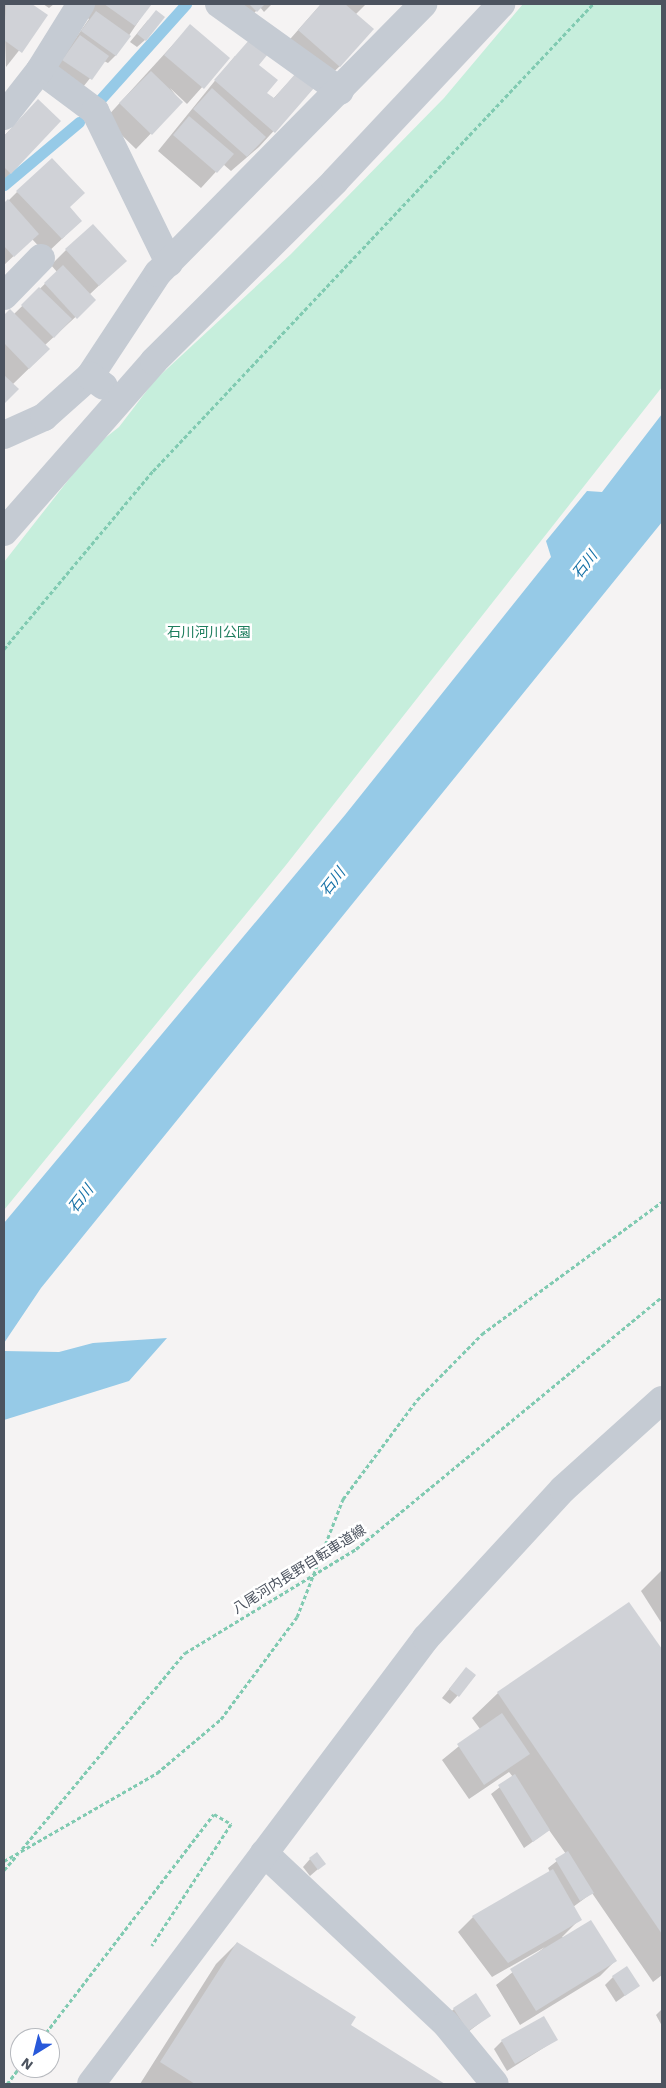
<!DOCTYPE html>
<meta charset="utf-8">
<style>
body{margin:0}
#map{position:relative;width:666px;height:2088px;overflow:hidden;background:#f5f3f3;font-family:"Work Sans","Noto Sans JP",sans-serif}
div>[style]{position:absolute}
.green>*{inset:0;background:#c6eedc}
.water>*{inset:0;background:#96cae7}
.shadow>*{inset:0;background:#0003}
.stream>*{height:11px;margin:-5.5px;padding:0 5.5px;transform-origin:5.5px;border-radius:5.5px;background:#96cae7}
.building>*{inset:0;background:#d0d2d7}
.path>*{height:3px;margin-top:-1.5px;transform-origin:0;background:repeating-linear-gradient(90deg,#80cab1 0 4px,transparent 0 6.5px)}
.minor>*{height:28px;margin:-14px;padding:0 14px;transform-origin:14px;border-radius:14px;background:#c5cbd3}
span{translate:-50% -50%;white-space:nowrap;text-align:center;line-height:1.15;-webkit-text-stroke:5px #fff;paint-order:stroke}
.park-label{font-size:14px;color:#1f7e5e}
.street-label{font-size:14px;color:#4c535f}
.water-label{font-size:15px;color:#1772a7;font-style:italic}
.frame{position:absolute;inset:0;border:5px solid #4c535f;pointer-events:none}
.north{position:absolute;left:10px;top:2028px;width:50px;height:50px;box-sizing:border-box;background:#fff;border:1px solid #b7babf;border-radius:50%;rotate:216deg;font-size:14px;font-weight:700;line-height:20px;text-align:center;color:#4c535f}
.north::after{content:'';display:block;margin:auto;width:18px;height:22px;background:#2859da;clip-path:polygon(50% 0,100% 100%,50% 72%,0 100%)}
</style>
<div id="map">
<div class="green">
<i style="clip-path:polygon(523px 4px,662px 4px,662px 387px,286px 865px,4px 1210px,4px 562px,95px 446px,119px 427px,155px 380px,291px 254px,444px 98px)"></i>
</div>
<div class="water">
<i style="clip-path:polygon(662px 414px,662px 522px,41px 1288px,4px 1343px,4px 1223px,345px 815px,551px 557px,546px 541px,587px 491px,602px 492px)"></i>
<i style="clip-path:polygon(167px 1338px,129px 1381px,4px 1420px,4px 1351px,59px 1352px,93px 1343px)"></i>
</div>
<div class="shadow">
<i style="clip-path:polygon(4px 4px,30px 4px,47px 15px,6px 67px)"></i>
<i style="clip-path:polygon(43px 4px,54px 4px,49px 8px)"></i>
<i style="clip-path:polygon(94px 4px,150px 4px,116px 55px,108px 63px,104px 61px,83px 87px,55px 68px,89px 19px,85px 16px)"></i>
<i style="clip-path:polygon(230px 4px,272px 4px,264px 12px,260px 7px,241px 26px)"></i>
<i style="clip-path:polygon(321px 4px,366px 4px,356px 14px,340px 66px,324px 81px,284px 46px)"></i>
<i style="clip-path:polygon(148px 20px,145px 40px,137px 47px,130px 42px)"></i>
<i style="clip-path:polygon(190px 26px,228px 58px,187px 104px,170px 88px,181px 102px,136px 149px,105px 119px)"></i>
<i style="clip-path:polygon(235px 56px,257px 65px,265px 93px,273px 99px,296px 74px,313px 88px,259px 147px,231px 171px,223px 164px,201px 188px,158px 151px)"></i>
<i style="clip-path:polygon(23px 116px,59px 122px,4px 180px,4px 136px)"></i>
<i style="clip-path:polygon(17px 192px,68px 208px,65px 236px,46px 254px,32px 239px,4px 265px,4px 205px)"></i>
<i style="clip-path:polygon(66px 250px,125px 261px,89px 295px,94px 300px,45px 345px,49px 349px,12px 385px,17px 389px,4px 402px,4px 316px,10px 310px,14px 314px,57px 272px,51px 265px)"></i>
<i style="clip-path:polygon(662px 1570px,662px 1624px,641px 1591px)"></i>
<i style="clip-path:polygon(629px 1603px,662px 1652px,662px 1975px,653px 1982px,592px 1893px,573px 1907px,580px 1919px,562px 1937px,615px 1961px,600px 1976px,520px 2025px,496px 1985px,545px 1947px,492px 1977px,458px 1932px,473px 1917px,550px 1872px,548px 1868px,566px 1854px,549px 1830px,524px 1848px,491px 1794px,513px 1777px,509px 1772px,469px 1799px,442px 1760px,480px 1729px,472px 1718px,498px 1693px)"></i>
<i style="clip-path:polygon(475px 1676px,450px 1704px,442px 1698px,459px 1677px)"></i>
<i style="clip-path:polygon(310px 1859px,325px 1863px,310px 1876px,303px 1867px)"></i>
<i style="clip-path:polygon(237px 1943px,349px 2025px,443px 2084px,140px 2084px,216px 1964px)"></i>
<i style="clip-path:polygon(613px 1977px,638px 1986px,616px 2002px,605px 1985px)"></i>
<i style="clip-path:polygon(454px 2009px,489px 2016px,460px 2038px,446px 2016px)"></i>
<i style="clip-path:polygon(662px 2009px,662px 2026px,656px 2015px)"></i>
<i style="clip-path:polygon(556px 2040px,507px 2071px,494px 2049px,502px 2041px)"></i>
</div>
<div class="stream">
<i style="left:98px;top:102px;width:132px;rotate:-48.1deg"></i>
<i style="left:4px;top:185px;width:98px;rotate:-40deg"></i>
</div>
<div class="building">
<i style="clip-path:polygon(6px 4px,32px 4px,48px 15px,22px 53px,4px 40px)"></i>
<i style="clip-path:polygon(104px 4px,152px 4px,135px 26px)"></i>
<i style="clip-path:polygon(249px 4px,265px 4px,257px 12px)"></i>
<i style="clip-path:polygon(321px 4px,345px 4px,374px 29px,340px 67px,298px 30px)"></i>
<i style="clip-path:polygon(156px 10px,165px 17px,146px 41px,137px 34px)"></i>
<i style="clip-path:polygon(96px 11px,131px 36px,116px 56px,81px 31px)"></i>
<i style="clip-path:polygon(190px 24px,230px 58px,204px 89px,164px 55px)"></i>
<i style="clip-path:polygon(80px 35px,109px 56px,92px 80px,62px 60px)"></i>
<i style="clip-path:polygon(250px 39px,268px 54px,259px 65px,278px 80px,267px 93px,274px 98px,296px 73px,314px 88px,275px 133px,214px 80px)"></i>
<i style="clip-path:polygon(151px 71px,183px 102px,152px 135px,119px 103px)"></i>
<i style="clip-path:polygon(212px 88px,266px 137px,247px 157px,193px 109px)"></i>
<i style="clip-path:polygon(38px 99px,61px 121px,11px 174px,4px 167px,4px 136px)"></i>
<i style="clip-path:polygon(189px 116px,234px 154px,217px 173px,173px 135px)"></i>
<i style="clip-path:polygon(52px 158px,85px 193px,70px 207px,82px 221px,62px 239px,16px 191px)"></i>
<i style="clip-path:polygon(8px 199px,39px 234px,14px 257px,4px 246px,4px 203px)"></i>
<i style="clip-path:polygon(93px 224px,127px 261px,99px 286px,65px 249px)"></i>
<i style="clip-path:polygon(63px 265px,96px 300px,77px 319px,44px 283px)"></i>
<i style="clip-path:polygon(39px 287px,72px 319px,54px 338px,21px 305px)"></i>
<i style="clip-path:polygon(10px 309px,50px 349px,29px 369px,4px 343px,4px 315px)"></i>
<i style="clip-path:polygon(4px 375px,19px 389px,4px 404px)"></i>
<i style="clip-path:polygon(629px 1602px,662px 1649px,662px 1934px,497px 1692px)"></i>
<i style="clip-path:polygon(466px 1667px,476px 1675px,459px 1697px,449px 1689px)"></i>
<i style="clip-path:polygon(502px 1713px,530px 1754px,484px 1785px,457px 1744px)"></i>
<i style="clip-path:polygon(515px 1774px,550px 1830px,533px 1842px,498px 1785px)"></i>
<i style="clip-path:polygon(568px 1851px,594px 1893px,580px 1901px,555px 1859px)"></i>
<i style="clip-path:polygon(317px 1852px,326px 1864px,318px 1870px,309px 1858px)"></i>
<i style="clip-path:polygon(553px 1869px,582px 1920px,508px 1963px,472px 1916px)"></i>
<i style="clip-path:polygon(591px 1920px,617px 1961px,536px 2011px,510px 1969px)"></i>
<i style="clip-path:polygon(237px 1942px,356px 2017px,351px 2025px,445px 2084px,195px 2084px,160px 2062px)"></i>
<i style="clip-path:polygon(627px 1966px,640px 1986px,625px 1996px,612px 1976px)"></i>
<i style="clip-path:polygon(476px 1993px,491px 2016px,468px 2031px,453px 2008px)"></i>
<i style="clip-path:polygon(544px 2016px,558px 2040px,515px 2064px,501px 2040px)"></i>
</div>
<div class="path">
<i style="left:4px;top:649px;width:232px;rotate:-50.1deg"></i>
<i style="left:153px;top:471px;width:642px;rotate:-46.71deg"></i>
<i style="left:22px;top:1849px;width:255px;rotate:-50.3deg"></i>
<i style="left:185px;top:1653px;width:200px;rotate:-31.3deg"></i>
<i style="left:356px;top:1549px;width:396px;rotate:-39.5deg"></i>
<i style="left:4px;top:1861px;width:177px;rotate:-29.9deg"></i>
<i style="left:157px;top:1773px;width:84px;rotate:-40.2deg"></i>
<i style="left:221px;top:1719px;width:127px;rotate:-53.3deg"></i>
<i style="left:297px;top:1617px;width:127px;rotate:-68.7deg"></i>
<i style="left:343px;top:1499px;width:124px;rotate:-53.2deg"></i>
<i style="left:417px;top:1400px;width:93px;rotate:-45.4deg"></i>
<i style="left:482px;top:1334px;width:223px;rotate:-36.3deg"></i>
<i style="left:4px;top:1870px;width:21px;rotate:-49deg"></i>
<i style="left:42px;top:2038px;width:282px;rotate:-52.5deg"></i>
<i style="left:214px;top:1814px;width:20px;rotate:30deg"></i>
<i style="left:231px;top:1824px;width:145px;rotate:123.1deg"></i>
<i style="left:7px;top:2084px;width:21px;rotate:-53deg"></i>
</div>
<div class="minor">
<i style="left:219px;top:4px;width:149px;rotate:35.7deg"></i>
<i style="left:40px;top:70px;width:69px;rotate:36.7deg"></i>
<i style="left:95px;top:111px;width:169px;rotate:64deg"></i>
<i style="left:4px;top:116px;width:58px;rotate:-52deg"></i>
<i style="left:40px;top:70px;width:78px;rotate:-58.2deg"></i>
<i style="left:4px;top:296px;width:53px;rotate:-45.8deg"></i>
<i style="left:90px;top:376px;width:123px;rotate:-56.6deg"></i>
<i style="left:158px;top:273px;width:378px;rotate:-45.4deg"></i>
<i style="left:4px;top:435px;width:44px;rotate:-24.2deg"></i>
<i style="left:44px;top:417px;width:62px;rotate:-41.7deg"></i>
<i style="left:90px;top:376px;width:17px;rotate:36deg"></i>
<i style="left:4px;top:532px;width:227px;rotate:-48.7deg"></i>
<i style="left:154px;top:361px;width:255px;rotate:-44.8deg"></i>
<i style="left:335px;top:181px;width:243px;rotate:-46.8deg"></i>
<i style="left:264px;top:1853px;width:250px;rotate:43.2deg"></i>
<i style="left:446px;top:2024px;width:77px;rotate:50.8deg"></i>
<i style="left:91px;top:2084px;width:558px;rotate:-53.09deg"></i>
<i style="left:426px;top:1638px;width:202px;rotate:-47.4deg"></i>
<i style="left:563px;top:1489px;width:133px;rotate:-42deg"></i>
</div>
<div class="park-label">
<span style="left:209px;top:632px">石川河川公園</span>
</div>
<div class="street-label">
<span style="left:299px;top:1569px;rotate:-32deg">八尾河内長野自転車道線</span>
</div>
<div class="water-label">
<span style="left:585px;top:565px;rotate:-52deg">石川</span>
<span style="left:333px;top:882px;rotate:-52deg">石川</span>
<span style="left:81px;top:1199px;rotate:-52deg">石川</span>
</div>
<div class="frame"></div>
<div class="north">N</div>
</div>
